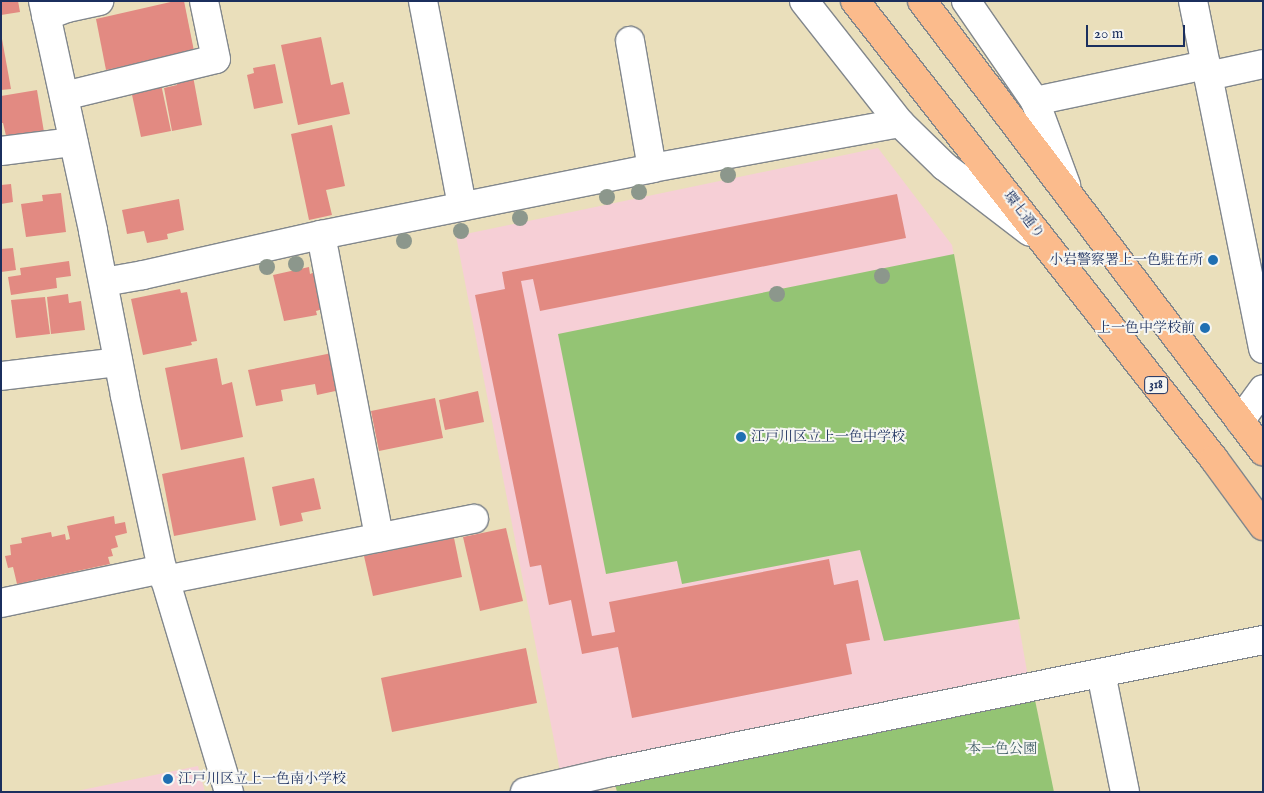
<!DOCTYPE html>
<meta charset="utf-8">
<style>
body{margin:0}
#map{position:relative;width:1264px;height:793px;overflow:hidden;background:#eadfbb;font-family:"IM FELL English","Noto Serif JP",serif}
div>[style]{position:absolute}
.built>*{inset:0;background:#f6cfd6}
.green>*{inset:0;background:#94c474}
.building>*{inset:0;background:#e28a82}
.roads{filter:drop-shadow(1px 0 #82878c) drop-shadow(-1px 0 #82878c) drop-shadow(0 1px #82878c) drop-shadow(0 -1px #82878c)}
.minor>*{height:28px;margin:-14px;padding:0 14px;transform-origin:14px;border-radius:14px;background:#fff}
.major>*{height:28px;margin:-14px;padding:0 14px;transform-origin:14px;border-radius:14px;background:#fbbb8c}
.trees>*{width:16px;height:16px;margin:-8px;border-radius:50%;background:#8c978c}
.dots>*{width:14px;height:14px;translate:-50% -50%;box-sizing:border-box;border:2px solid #f6f6f2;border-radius:50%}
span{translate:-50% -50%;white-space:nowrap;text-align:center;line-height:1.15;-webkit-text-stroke:4px #f6f6f2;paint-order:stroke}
.shield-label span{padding:1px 4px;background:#f6f6f2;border:1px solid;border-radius:4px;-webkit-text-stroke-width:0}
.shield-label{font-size:12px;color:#1b2f5e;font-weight:700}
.street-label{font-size:14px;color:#1b2f5e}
.poi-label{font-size:14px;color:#1b2f5e}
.right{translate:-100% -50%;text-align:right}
.left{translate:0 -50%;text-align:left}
.park-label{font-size:14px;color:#3f5c65}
.frame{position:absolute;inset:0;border:2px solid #1b2f5e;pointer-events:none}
.scale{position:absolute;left:1086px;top:25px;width:99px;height:22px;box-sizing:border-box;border:2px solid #1b2f5e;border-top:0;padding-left:6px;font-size:15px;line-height:18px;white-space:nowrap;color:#1b2f5e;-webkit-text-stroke:4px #f6f6f2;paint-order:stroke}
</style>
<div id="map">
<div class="built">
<i style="clip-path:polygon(878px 148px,952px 245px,1028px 677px,560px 771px,456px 236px)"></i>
<i style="clip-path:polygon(198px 766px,205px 792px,72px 792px)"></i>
</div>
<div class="green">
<i style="clip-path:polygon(954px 254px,1020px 619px,884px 641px,860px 550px,682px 584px,677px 561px,606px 574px,558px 334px)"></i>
<i style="clip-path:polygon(1035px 700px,1054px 792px,617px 792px,615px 784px)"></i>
</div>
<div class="building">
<i style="clip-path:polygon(1px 1px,18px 1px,20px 12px,1px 15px)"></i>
<i style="clip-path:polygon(175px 1px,184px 1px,194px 51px,106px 70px,96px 19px)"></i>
<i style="clip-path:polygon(321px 37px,331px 85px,343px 82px,350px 114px,298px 125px,281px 45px)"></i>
<i style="clip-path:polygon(2px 39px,11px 89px,1px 90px,1px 40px)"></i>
<i style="clip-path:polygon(275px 64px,283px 103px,254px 109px,247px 75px,254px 73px,253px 68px)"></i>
<i style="clip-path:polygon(193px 76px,202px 125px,172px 131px,164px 88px,177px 85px,176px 79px)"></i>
<i style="clip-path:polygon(161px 84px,171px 131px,141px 137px,131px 90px)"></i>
<i style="clip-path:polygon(37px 90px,44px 132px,7px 140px,3px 123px,1px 123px,1px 96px)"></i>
<i style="clip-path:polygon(332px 125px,345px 186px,326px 190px,332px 215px,309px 220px,291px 134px)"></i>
<i style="clip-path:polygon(11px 184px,13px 202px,1px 204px,1px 185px)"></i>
<i style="clip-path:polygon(61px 193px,66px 232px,26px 237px,21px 204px,43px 201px,42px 195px)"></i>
<i style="clip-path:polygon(897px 194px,906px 238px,540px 311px,533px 279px,521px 281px,592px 636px,615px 632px,609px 602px,829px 559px,834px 585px,858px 580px,870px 640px,846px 644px,852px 674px,632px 718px,618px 647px,582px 654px,571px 600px,549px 605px,541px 565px,530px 567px,475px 295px,505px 289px,502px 272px)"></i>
<i style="clip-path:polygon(179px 199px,184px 230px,167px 234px,168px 239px,147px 243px,144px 231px,127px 234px,122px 210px)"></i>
<i style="clip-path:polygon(13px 248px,16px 270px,1px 272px,1px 249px)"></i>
<i style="clip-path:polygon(69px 261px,71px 276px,56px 278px,57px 288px,11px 295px,8px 277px,21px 275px,20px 268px)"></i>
<i style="clip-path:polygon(309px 267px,310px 274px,315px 272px,323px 309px,316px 311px,317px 315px,284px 321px,273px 275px)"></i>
<i style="clip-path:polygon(180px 289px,181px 293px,187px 292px,197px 341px,191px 342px,192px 345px,143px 355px,131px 299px)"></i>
<i style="clip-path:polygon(68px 294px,69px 303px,81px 301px,85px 330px,51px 334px,47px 297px)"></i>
<i style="clip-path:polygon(45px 297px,50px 334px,16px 338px,11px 300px)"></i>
<i style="clip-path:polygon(332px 353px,340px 390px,317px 395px,315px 384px,281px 390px,283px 401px,256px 406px,248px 370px)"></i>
<i style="clip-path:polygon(217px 358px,222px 385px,232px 382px,243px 437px,181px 450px,165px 368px)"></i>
<i style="clip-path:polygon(478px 391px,484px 422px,445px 430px,439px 400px)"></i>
<i style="clip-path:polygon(435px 398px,443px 438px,379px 451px,371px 411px)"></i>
<i style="clip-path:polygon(244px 457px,256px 520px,174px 536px,162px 474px)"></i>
<i style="clip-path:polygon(314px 478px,321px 509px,301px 513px,303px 521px,280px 526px,272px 487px)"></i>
<i style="clip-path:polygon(114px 516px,115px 524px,125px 522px,127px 533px,115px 536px,118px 547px,111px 549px,113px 556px,108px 557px,110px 564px,17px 584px,13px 567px,8px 568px,5px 556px,11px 555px,10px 545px,22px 543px,21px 538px,51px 532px,52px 537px,65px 534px,66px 540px,70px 539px,67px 526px)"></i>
<i style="clip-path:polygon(506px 528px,523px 601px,480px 611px,463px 537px)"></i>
<i style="clip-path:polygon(454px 538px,462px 577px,373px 596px,364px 556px)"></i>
<i style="clip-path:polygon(526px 648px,537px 703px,392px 732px,381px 678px)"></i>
</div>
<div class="roads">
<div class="minor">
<i style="left:43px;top:1px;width:235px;rotate:77.7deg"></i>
<i style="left:93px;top:231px;width:168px;rotate:79deg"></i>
<i style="left:125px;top:396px;width:177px;rotate:77.9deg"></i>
<i style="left:162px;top:569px;width:233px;rotate:73.3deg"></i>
<i style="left:423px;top:1px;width:209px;rotate:79.2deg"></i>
<i style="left:804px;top:1px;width:155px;rotate:51.8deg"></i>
<i style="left:900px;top:123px;width:62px;rotate:44.3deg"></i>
<i style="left:944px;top:166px;width:108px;rotate:37.5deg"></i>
<i style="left:966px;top:1px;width:121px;rotate:55.4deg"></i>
<i style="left:1035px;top:101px;width:90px;rotate:69.7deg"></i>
<i style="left:1193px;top:1px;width:355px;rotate:78.6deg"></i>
<i style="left:46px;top:16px;width:22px;rotate:-21deg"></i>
<i style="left:67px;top:8px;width:33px;rotate:-12deg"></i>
<i style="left:630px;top:41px;width:129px;rotate:80.2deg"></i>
<i style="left:1208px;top:76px;width:56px;rotate:-12.3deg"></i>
<i style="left:64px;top:96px;width:156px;rotate:-13.7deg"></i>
<i style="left:216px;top:59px;width:59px;rotate:-101.7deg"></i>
<i style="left:1035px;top:101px;width:175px;rotate:-11.9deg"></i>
<i style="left:1px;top:151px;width:73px;rotate:-7.1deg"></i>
<i style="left:321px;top:235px;width:308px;rotate:79.1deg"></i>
<i style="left:104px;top:282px;width:40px;rotate:-10deg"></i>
<i style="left:143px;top:275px;width:182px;rotate:-12.7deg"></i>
<i style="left:321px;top:235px;width:338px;rotate:-11.4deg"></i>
<i style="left:652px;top:168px;width:252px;rotate:-10.3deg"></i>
<i style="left:1px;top:376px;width:118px;rotate:-6.8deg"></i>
<i style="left:1240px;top:421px;width:39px;rotate:-54deg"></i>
<i style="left:165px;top:580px;width:315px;rotate:-11.2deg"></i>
<i style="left:1px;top:603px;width:165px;rotate:-11.9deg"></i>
<i style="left:1101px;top:673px;width:121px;rotate:78.6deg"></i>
<i style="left:525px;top:792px;width:88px;rotate:-13.1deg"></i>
<i style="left:611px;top:772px;width:665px;rotate:-11.45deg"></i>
</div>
<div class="major">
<i style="left:855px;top:1px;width:582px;rotate:51.91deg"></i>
<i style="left:1214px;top:459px;width:83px;rotate:53.8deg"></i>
<i style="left:922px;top:1px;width:565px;rotate:52.85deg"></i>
</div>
</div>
<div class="trees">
<i style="left:728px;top:175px"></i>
<i style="left:639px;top:192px"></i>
<i style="left:607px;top:197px"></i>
<i style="left:520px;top:218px"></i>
<i style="left:461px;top:231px"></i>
<i style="left:404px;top:241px"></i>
<i style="left:296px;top:264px"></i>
<i style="left:267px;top:267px"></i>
<i style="left:882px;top:276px"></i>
<i style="left:777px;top:294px"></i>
</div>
<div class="dots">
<i style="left:1213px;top:260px;background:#1f6fb2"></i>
<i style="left:1205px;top:328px;background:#1f6fb2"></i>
<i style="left:741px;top:437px;background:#1f6fb2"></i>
<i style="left:168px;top:779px;background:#1f6fb2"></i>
</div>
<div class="shield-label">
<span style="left:1156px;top:385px">318</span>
</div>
<div class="street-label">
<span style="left:1024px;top:215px;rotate:52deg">環七通り</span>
</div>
<div class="poi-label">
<span class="right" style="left:1203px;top:260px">小岩警察署上一色駐在所</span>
<span class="right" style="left:1195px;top:328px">上一色中学校前</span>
<span class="left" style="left:751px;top:437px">江戸川区立上一色中学校</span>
<span class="left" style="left:178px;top:779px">江戸川区立上一色南小学校</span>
</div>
<div class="park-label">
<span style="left:1002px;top:749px">本一色公園</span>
</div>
<div class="frame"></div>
<div class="scale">20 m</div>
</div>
